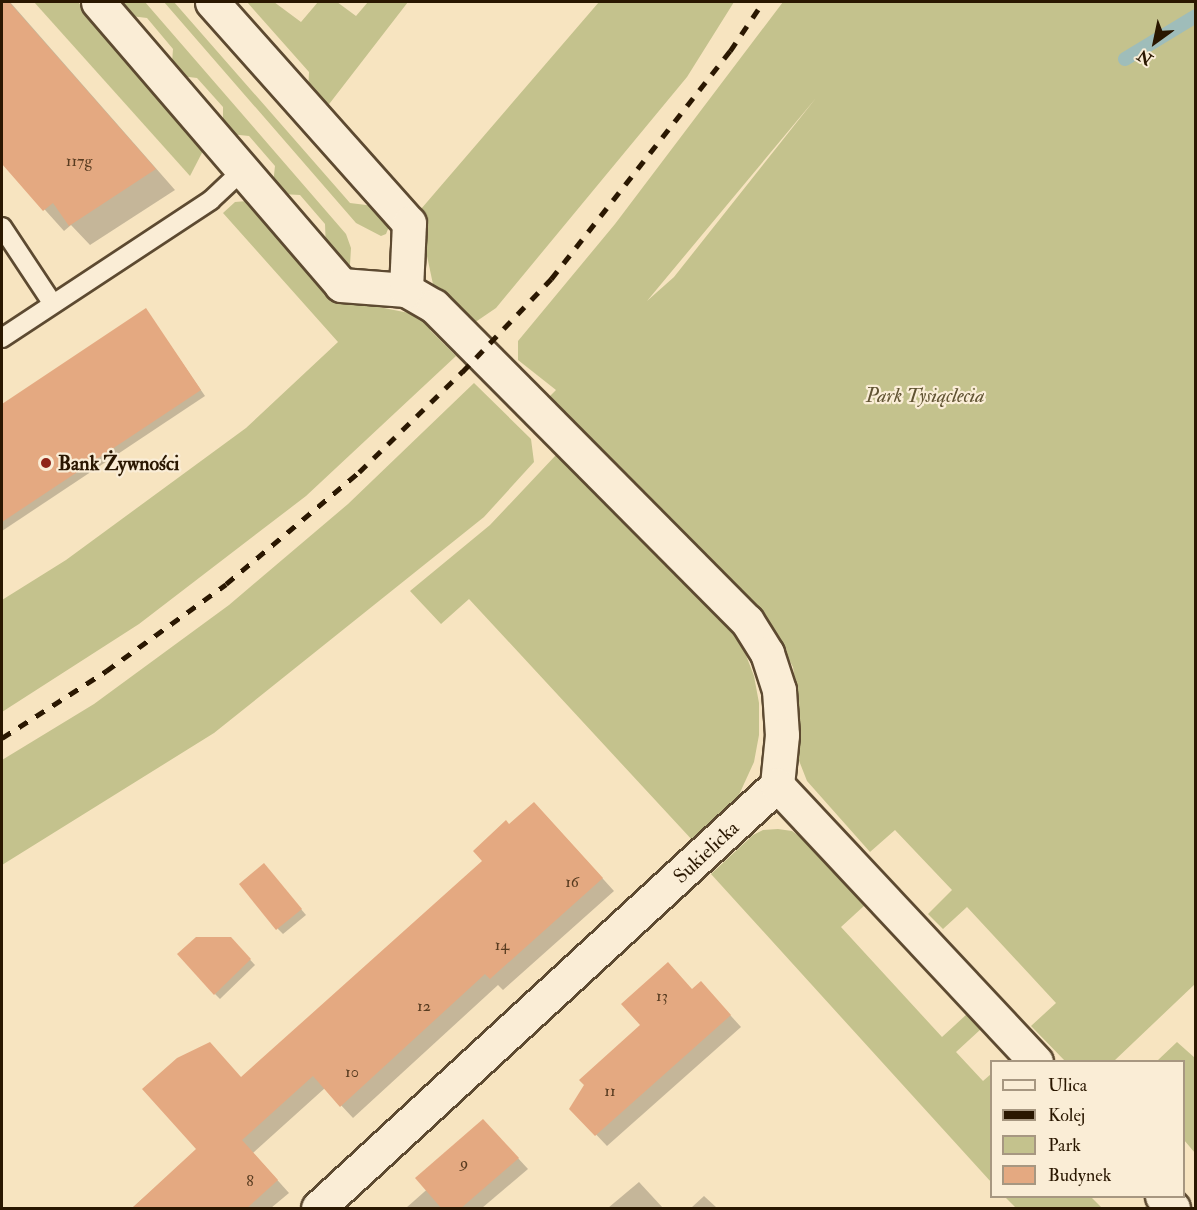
<!DOCTYPE html>
<meta charset="utf-8">
<style>
body{margin:0}
#map{position:relative;width:1197px;height:1210px;overflow:hidden;background:#f7e4c0;font-family:"IM FELL Double Pica",serif}
div>[style]{position:absolute}
.green>*{inset:0;background:#c4c28d}
.shadow>*{inset:0;background:#0003}
.stream>*{height:14px;margin:-7px;padding:0 7px;transform-origin:7px;border-radius:7px;background:#9fbdba}
.building>*{inset:0;background:#e4a981}
.roads{filter:drop-shadow(2px 0 #5d4a31) drop-shadow(-2px 0 #5d4a31) drop-shadow(0 2px #5d4a31) drop-shadow(0 -2px #5d4a31)}
.lane>*{height:18px;margin:-9px;padding:0 9px;transform-origin:9px;border-radius:9px;background:#faedd6}
.street>*{height:33px;margin:-16.5px;padding:0 16.5px;transform-origin:16.5px;border-radius:16.5px;background:#faedd6}
.rail>*{height:4.5px;margin-top:-2.25px;transform-origin:0;background:repeating-linear-gradient(90deg,#2a1701 0 10px,transparent 0 20px)}
.dots>*{width:16px;height:16px;translate:-50% -50%;box-sizing:border-box;border:3px solid #faedd6;border-radius:50%}
span{translate:-50% -50%;white-space:nowrap;text-align:center;line-height:1.15;-webkit-text-stroke:4.5px #faedd6;paint-order:stroke}
.number-label{font-size:16px;color:#583c21}
.number-label span{-webkit-text-stroke-width:0}
.park-label{font-size:20px;color:#605332;font-style:italic}
.poi-label{font-size:20px;color:#2a1701;font-weight:700}
.left{translate:0 -50%;text-align:left}
.street-label{font-size:20px;color:#2a1701}
.frame{position:absolute;inset:0;border:3px solid #2a1701;pointer-events:none}
.legend{position:absolute;left:990px;top:1060px;width:195px;height:138px;box-sizing:border-box;background:#faedd6;border:2px solid #a79781;margin:0;padding:8px 10px;list-style:none;font-size:18px;color:#2a1701}
.legend li{display:flex;align-items:center;gap:12px;height:30px}
.legend b{width:30px;border:2px solid #a79781}
.north{position:absolute;left:1125px;top:12px;width:60px;height:60px;-webkit-text-stroke:4px #faedd6;paint-order:stroke;rotate:213deg;font-size:16px;font-weight:700;line-height:24px;text-align:center;color:#2a1701}
.north::after{content:'';display:block;margin:auto;width:21px;height:27px;background:#2a1701;clip-path:polygon(50% 0,100% 100%,50% 72%,0 100%)}
</style>
<div id="map">
<div class="green">
<i style="clip-path:polygon(34px 2px,78px 2px,205px 147px,190px 176px)"></i>
<i style="clip-path:polygon(114px 2px,145px 2px,346px 234px,351px 248px,350px 265px,343px 266px,326px 250px,325px 224px,300px 195px,282px 194px,273px 184px,275px 166px,249px 136px,230px 134px,223px 122px,223px 107px,197px 78px,181px 76px,172px 63px,173px 49px,147px 18px,123px 15px)"></i>
<i style="clip-path:polygon(164px 2px,174px 2px,350px 203px,374px 206px,390px 224px,386px 234px,381px 236px,356px 223px)"></i>
<i style="clip-path:polygon(247px 2px,274px 2px,301px 22px,318px 2px,337px 2px,356px 16px,368px 2px,408px 2px,323px 112px,308px 95px,309px 72px)"></i>
<i style="clip-path:polygon(599px 2px,734px 2px,687px 77px,496px 308px,474px 323px,434px 289px,420px 223px,415px 216px)"></i>
<i style="clip-path:polygon(evenodd,783px 2px,1195px 2px,1195px 984px,1114px 1061px,1065px 1061px,1031px 1026px,1056px 1003px,967px 907px,943px 929px,928px 914px,952px 890px,895px 830px,870px 852px,807px 781px,796px 753px,798px 701px,793px 667px,770px 624px,547px 399px,556px 390px,518px 360px,518px 341px,615px 224px,783px 2px,816px 98px,674px 277px,647px 301px,816px 98px)"></i>
<i style="clip-path:polygon(247px 201px,349px 301px,409px 313px,425px 319px,433px 324px,430px 330px,456px 356px,306px 496px,139px 624px,2px 712px,2px 600px,66px 560px,246px 428px,338px 342px,223px 213px,235px 202px)"></i>
<i style="clip-path:polygon(474px 383px,531px 439px,534px 462px,484px 517px,214px 733px,2px 865px,2px 760px,94px 704px,229px 605px,348px 504px)"></i>
<i style="clip-path:polygon(556px 455px,711px 607px,730px 627px,744px 650px,754px 676px,759px 703px,759px 735px,754px 762px,738px 797px,721px 818px,694px 842px,469px 599px,441px 624px,410px 591px,490px 525px)"></i>
<i style="clip-path:polygon(778px 829px,792px 831px,803px 839px,865px 905px,841px 927px,942px 1037px,967px 1014px,981px 1029px,956px 1052px,983px 1081px,991px 1074px,991px 1182px,711px 874px,753px 835px,763px 830px)"></i>
<i style="clip-path:polygon(1177px 1042px,1195px 1058px,1195px 1153px,1184px 1140px,1184px 1062px,1157px 1061px)"></i>
<i style="clip-path:polygon(1005px 1197px,1091px 1197px,1102px 1208px,1016px 1208px)"></i>
</div>
<div class="shadow">
<i style="clip-path:polygon(2px 2px,10px 2px,175px 190px,90px 245px,71px 225px,64px 231px,2px 162px)"></i>
<i style="clip-path:polygon(146px 310px,205px 396px,2px 531px,2px 405px)"></i>
<i style="clip-path:polygon(546px 816px,614px 891px,503px 990px,498px 985px,353px 1118px,325px 1088px,253px 1153px,289px 1193px,271px 1208px,132px 1208px,199px 1149px,241px 1078px,484px 861px,510px 826px)"></i>
<i style="clip-path:polygon(269px 871px,306px 915px,283px 934px,278px 929px)"></i>
<i style="clip-path:polygon(230px 938px,255px 965px,220px 999px,215px 994px)"></i>
<i style="clip-path:polygon(693px 990px,712px 995px,741px 1027px,607px 1146px,571px 1108px,643px 1025px)"></i>
<i style="clip-path:polygon(493px 1131px,528px 1169px,482px 1208px,406px 1208px)"></i>
<i style="clip-path:polygon(639px 1182px,663px 1208px,608px 1208px)"></i>
<i style="clip-path:polygon(704px 1196px,717px 1208px,691px 1208px)"></i>
</div>
<div class="stream">
<i style="left:1125px;top:59px;width:83px;rotate:-31.2deg"></i>
</div>
<div class="building">
<i style="clip-path:polygon(2px 2px,9px 2px,156px 169px,69px 226px,53px 203px,43px 211px,2px 164px)"></i>
<i style="clip-path:polygon(146px 308px,201px 390px,2px 522px,2px 404px)"></i>
<i style="clip-path:polygon(534px 802px,603px 878px,490px 979px,485px 974px,340px 1107px,313px 1076px,242px 1140px,278px 1180px,246px 1209px,131px 1209px,196px 1149px,142px 1089px,177px 1058px,210px 1042px,241px 1077px,482px 861px,473px 851px,506px 820px,509px 824px)"></i>
<i style="clip-path:polygon(264px 863px,302px 909px,276px 930px,239px 884px)"></i>
<i style="clip-path:polygon(196px 937px,231px 937px,251px 959px,214px 995px,177px 954px)"></i>
<i style="clip-path:polygon(668px 962px,692px 989px,701px 981px,731px 1015px,595px 1136px,569px 1109px,584px 1085px,579px 1080px,640px 1025px,621px 1004px)"></i>
<i style="clip-path:polygon(483px 1119px,519px 1158px,460px 1209px,442px 1209px,415px 1178px)"></i>
</div>
<div class="roads">
<div class="lane">
<i style="left:2px;top:227px;width:92px;rotate:56.5deg"></i>
<i style="left:2px;top:338px;width:250px;rotate:-33.4deg"></i>
<i style="left:211px;top:200px;width:44px;rotate:-43.2deg"></i>
</div>
<div class="street">
<i style="left:98px;top:2px;width:373px;rotate:49.3deg"></i>
<i style="left:341px;top:285px;width:65px;rotate:4.4deg"></i>
<i style="left:406px;top:290px;width:32px;rotate:30deg"></i>
<i style="left:434px;top:306px;width:444px;rotate:45.2deg"></i>
<i style="left:747px;top:621px;width:38px;rotate:58deg"></i>
<i style="left:767px;top:653px;width:39px;rotate:72deg"></i>
<i style="left:779px;top:690px;width:45px;rotate:86.2deg"></i>
<i style="left:782px;top:735px;width:50px;rotate:95.7deg"></i>
<i style="left:777px;top:785px;width:624px;rotate:137.34deg"></i>
<i style="left:212px;top:2px;width:296px;rotate:48.3deg"></i>
<i style="left:409px;top:223px;width:67px;rotate:92.6deg"></i>
<i style="left:777px;top:785px;width:379px;rotate:46.9deg"></i>
<i style="left:1162px;top:1196px;width:16px;rotate:47deg"></i>
</div>
</div>
<div class="rail">
<i style="left:2px;top:738px;width:124px;rotate:-32.8deg"></i>
<i style="left:106px;top:671px;width:148px;rotate:-35.9deg"></i>
<i style="left:226px;top:584px;width:174px;rotate:-40.1deg"></i>
<i style="left:359px;top:472px;width:144px;rotate:-44.2deg"></i>
<i style="left:462px;top:372px;width:129px;rotate:-46.3deg"></i>
<i style="left:551px;top:279px;width:290px;rotate:-51.9deg"></i>
<i style="left:730px;top:51px;width:59px;rotate:-56deg"></i>
</div>
<div class="dots">
<i style="left:46px;top:463px;background:#8f2418"></i>
</div>
<div class="number-label">
<span style="left:79px;top:161px">117g</span>
<span style="left:572px;top:882px">16</span>
<span style="left:502px;top:945px">14</span>
<span style="left:662px;top:996px">13</span>
<span style="left:424px;top:1006px">12</span>
<span style="left:352px;top:1072px">10</span>
<span style="left:610px;top:1091px">11</span>
<span style="left:464px;top:1163px">9</span>
<span style="left:250px;top:1181px">8</span>
</div>
<div class="park-label">
<span style="left:925px;top:395px">Park Tysiąclecia</span>
</div>
<div class="poi-label">
<span class="left" style="left:58px;top:463px">Bank Żywności</span>
</div>
<div class="street-label">
<span style="left:706px;top:852px;rotate:-43deg">Sukielicka</span>
</div>
<div class="frame"></div>
<ul class="legend">
<li><b style="height:8px;background:#faedd6"></b>Ulica</li>
<li><b style="height:8px;background:#2a1701"></b>Kolej</li>
<li><b style="height:16px;background:#c4c28d"></b>Park</li>
<li><b style="height:16px;background:#e4a981"></b>Budynek</li>
</ul>
<div class="north">N</div>
</div>
